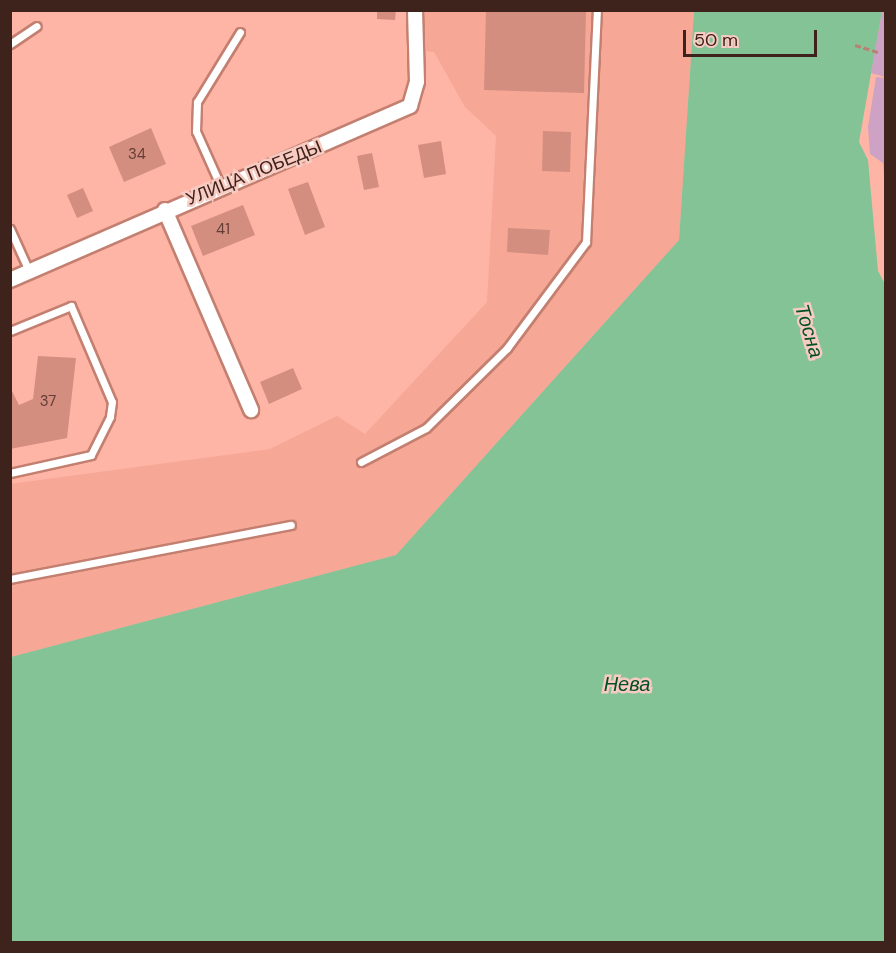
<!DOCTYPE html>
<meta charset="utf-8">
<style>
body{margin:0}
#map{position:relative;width:896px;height:953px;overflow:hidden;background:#feb5a5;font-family:"DM Sans",sans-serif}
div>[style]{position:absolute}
.built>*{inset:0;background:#f6a796}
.green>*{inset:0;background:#cda2c5}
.water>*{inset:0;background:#84c396}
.building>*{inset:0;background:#d38e7f}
.path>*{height:3px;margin-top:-1.5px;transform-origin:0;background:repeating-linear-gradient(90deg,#b98074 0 6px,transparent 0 9px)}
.roads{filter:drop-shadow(2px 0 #c37f70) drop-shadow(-2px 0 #c37f70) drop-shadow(0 2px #c37f70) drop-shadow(0 -2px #c37f70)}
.lane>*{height:7px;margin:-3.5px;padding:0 3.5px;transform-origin:3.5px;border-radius:3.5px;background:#fff}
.street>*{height:14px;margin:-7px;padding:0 7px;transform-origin:7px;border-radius:7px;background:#fff}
span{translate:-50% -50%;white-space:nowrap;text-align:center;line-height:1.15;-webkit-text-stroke:5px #f7cbc1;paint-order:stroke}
.number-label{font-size:15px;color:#633d35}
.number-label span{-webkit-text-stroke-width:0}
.street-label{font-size:18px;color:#3e221c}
.water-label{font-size:20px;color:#025027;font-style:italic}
.frame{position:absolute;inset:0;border:12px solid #3e221c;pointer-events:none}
.scale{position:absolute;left:683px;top:30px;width:134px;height:27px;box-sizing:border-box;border:3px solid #3e221c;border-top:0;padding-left:8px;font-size:18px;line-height:21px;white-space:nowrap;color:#3e221c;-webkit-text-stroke:4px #f7cbc1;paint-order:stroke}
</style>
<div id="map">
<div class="built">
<i style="clip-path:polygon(423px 11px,694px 11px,679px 240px,396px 555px,11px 657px,10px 484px,270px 449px,337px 416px,365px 434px,487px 302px,496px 136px,465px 107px,434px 52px,425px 51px)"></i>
</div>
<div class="green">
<i style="clip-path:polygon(882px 11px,885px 11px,885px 77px,871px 73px)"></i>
<i style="clip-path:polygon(876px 77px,885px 78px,885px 186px,883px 163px,870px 154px,868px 127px)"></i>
</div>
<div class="water">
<i style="clip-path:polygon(694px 11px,882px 11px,859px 142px,868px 160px,878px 271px,886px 286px,885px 942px,11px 942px,11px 657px,396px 555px,679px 240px)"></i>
</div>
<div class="building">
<i style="clip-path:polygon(377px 10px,396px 10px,395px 20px,377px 19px)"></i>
<i style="clip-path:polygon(486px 10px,586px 10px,584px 93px,484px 90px)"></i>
<i style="clip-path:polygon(151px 128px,166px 164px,124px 182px,109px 147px)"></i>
<i style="clip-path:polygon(543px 131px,571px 132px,570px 172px,542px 171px)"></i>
<i style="clip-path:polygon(441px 141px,446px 174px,424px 178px,418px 145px)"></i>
<i style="clip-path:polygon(372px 153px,379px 187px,364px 190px,357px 156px)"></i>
<i style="clip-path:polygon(308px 182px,325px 227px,305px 235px,288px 189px)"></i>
<i style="clip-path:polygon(83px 188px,93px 211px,77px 218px,67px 195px)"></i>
<i style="clip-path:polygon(243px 205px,255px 235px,203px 256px,191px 226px)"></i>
<i style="clip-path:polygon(508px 228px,550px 230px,548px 255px,507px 252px)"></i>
<i style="clip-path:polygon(38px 356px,76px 358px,67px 438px,10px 449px,10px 387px,19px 405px,33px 399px)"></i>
<i style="clip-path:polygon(293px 368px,302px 389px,269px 404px,260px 382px)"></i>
</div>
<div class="path">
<i style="left:855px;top:45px;width:24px;rotate:17deg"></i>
</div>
<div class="roads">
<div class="lane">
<i style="left:10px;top:44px;width:32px;rotate:-34deg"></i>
<i style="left:221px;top:187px;width:61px;rotate:-114.1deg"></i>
<i style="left:196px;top:131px;width:29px;rotate:-88deg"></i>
<i style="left:197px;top:102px;width:82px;rotate:-58.4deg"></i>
<i style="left:10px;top:229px;width:46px;rotate:65.7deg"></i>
<i style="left:10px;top:331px;width:66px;rotate:-22.3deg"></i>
<i style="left:71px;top:306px;width:104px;rotate:66.9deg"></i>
<i style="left:112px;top:402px;width:15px;rotate:98deg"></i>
<i style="left:110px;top:417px;width:42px;rotate:116.6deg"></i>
<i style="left:91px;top:455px;width:83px;rotate:167.5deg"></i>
<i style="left:361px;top:462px;width:73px;rotate:-27.6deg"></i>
<i style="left:426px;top:428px;width:114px;rotate:-44.6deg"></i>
<i style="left:507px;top:348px;width:132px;rotate:-53.3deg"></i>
<i style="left:586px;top:242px;width:232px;rotate:-87.3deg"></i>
<i style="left:10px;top:579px;width:286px;rotate:-10.9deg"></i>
</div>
<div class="street">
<i style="left:165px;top:210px;width:218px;rotate:66.7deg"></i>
<i style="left:10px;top:280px;width:436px;rotate:-23.5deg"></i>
<i style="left:410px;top:106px;width:25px;rotate:-74deg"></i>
<i style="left:417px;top:82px;width:72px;rotate:-91.6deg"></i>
</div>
</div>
<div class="number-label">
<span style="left:137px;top:155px">34</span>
<span style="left:223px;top:230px">41</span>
<span style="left:48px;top:402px">37</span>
</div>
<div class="street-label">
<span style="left:254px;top:173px;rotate:-22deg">УЛИЦА ПОБЕДЫ</span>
</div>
<div class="water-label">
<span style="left:809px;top:331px;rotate:73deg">Тосна</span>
<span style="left:627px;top:684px">Нева</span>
</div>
<div class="frame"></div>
<div class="scale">50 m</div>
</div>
